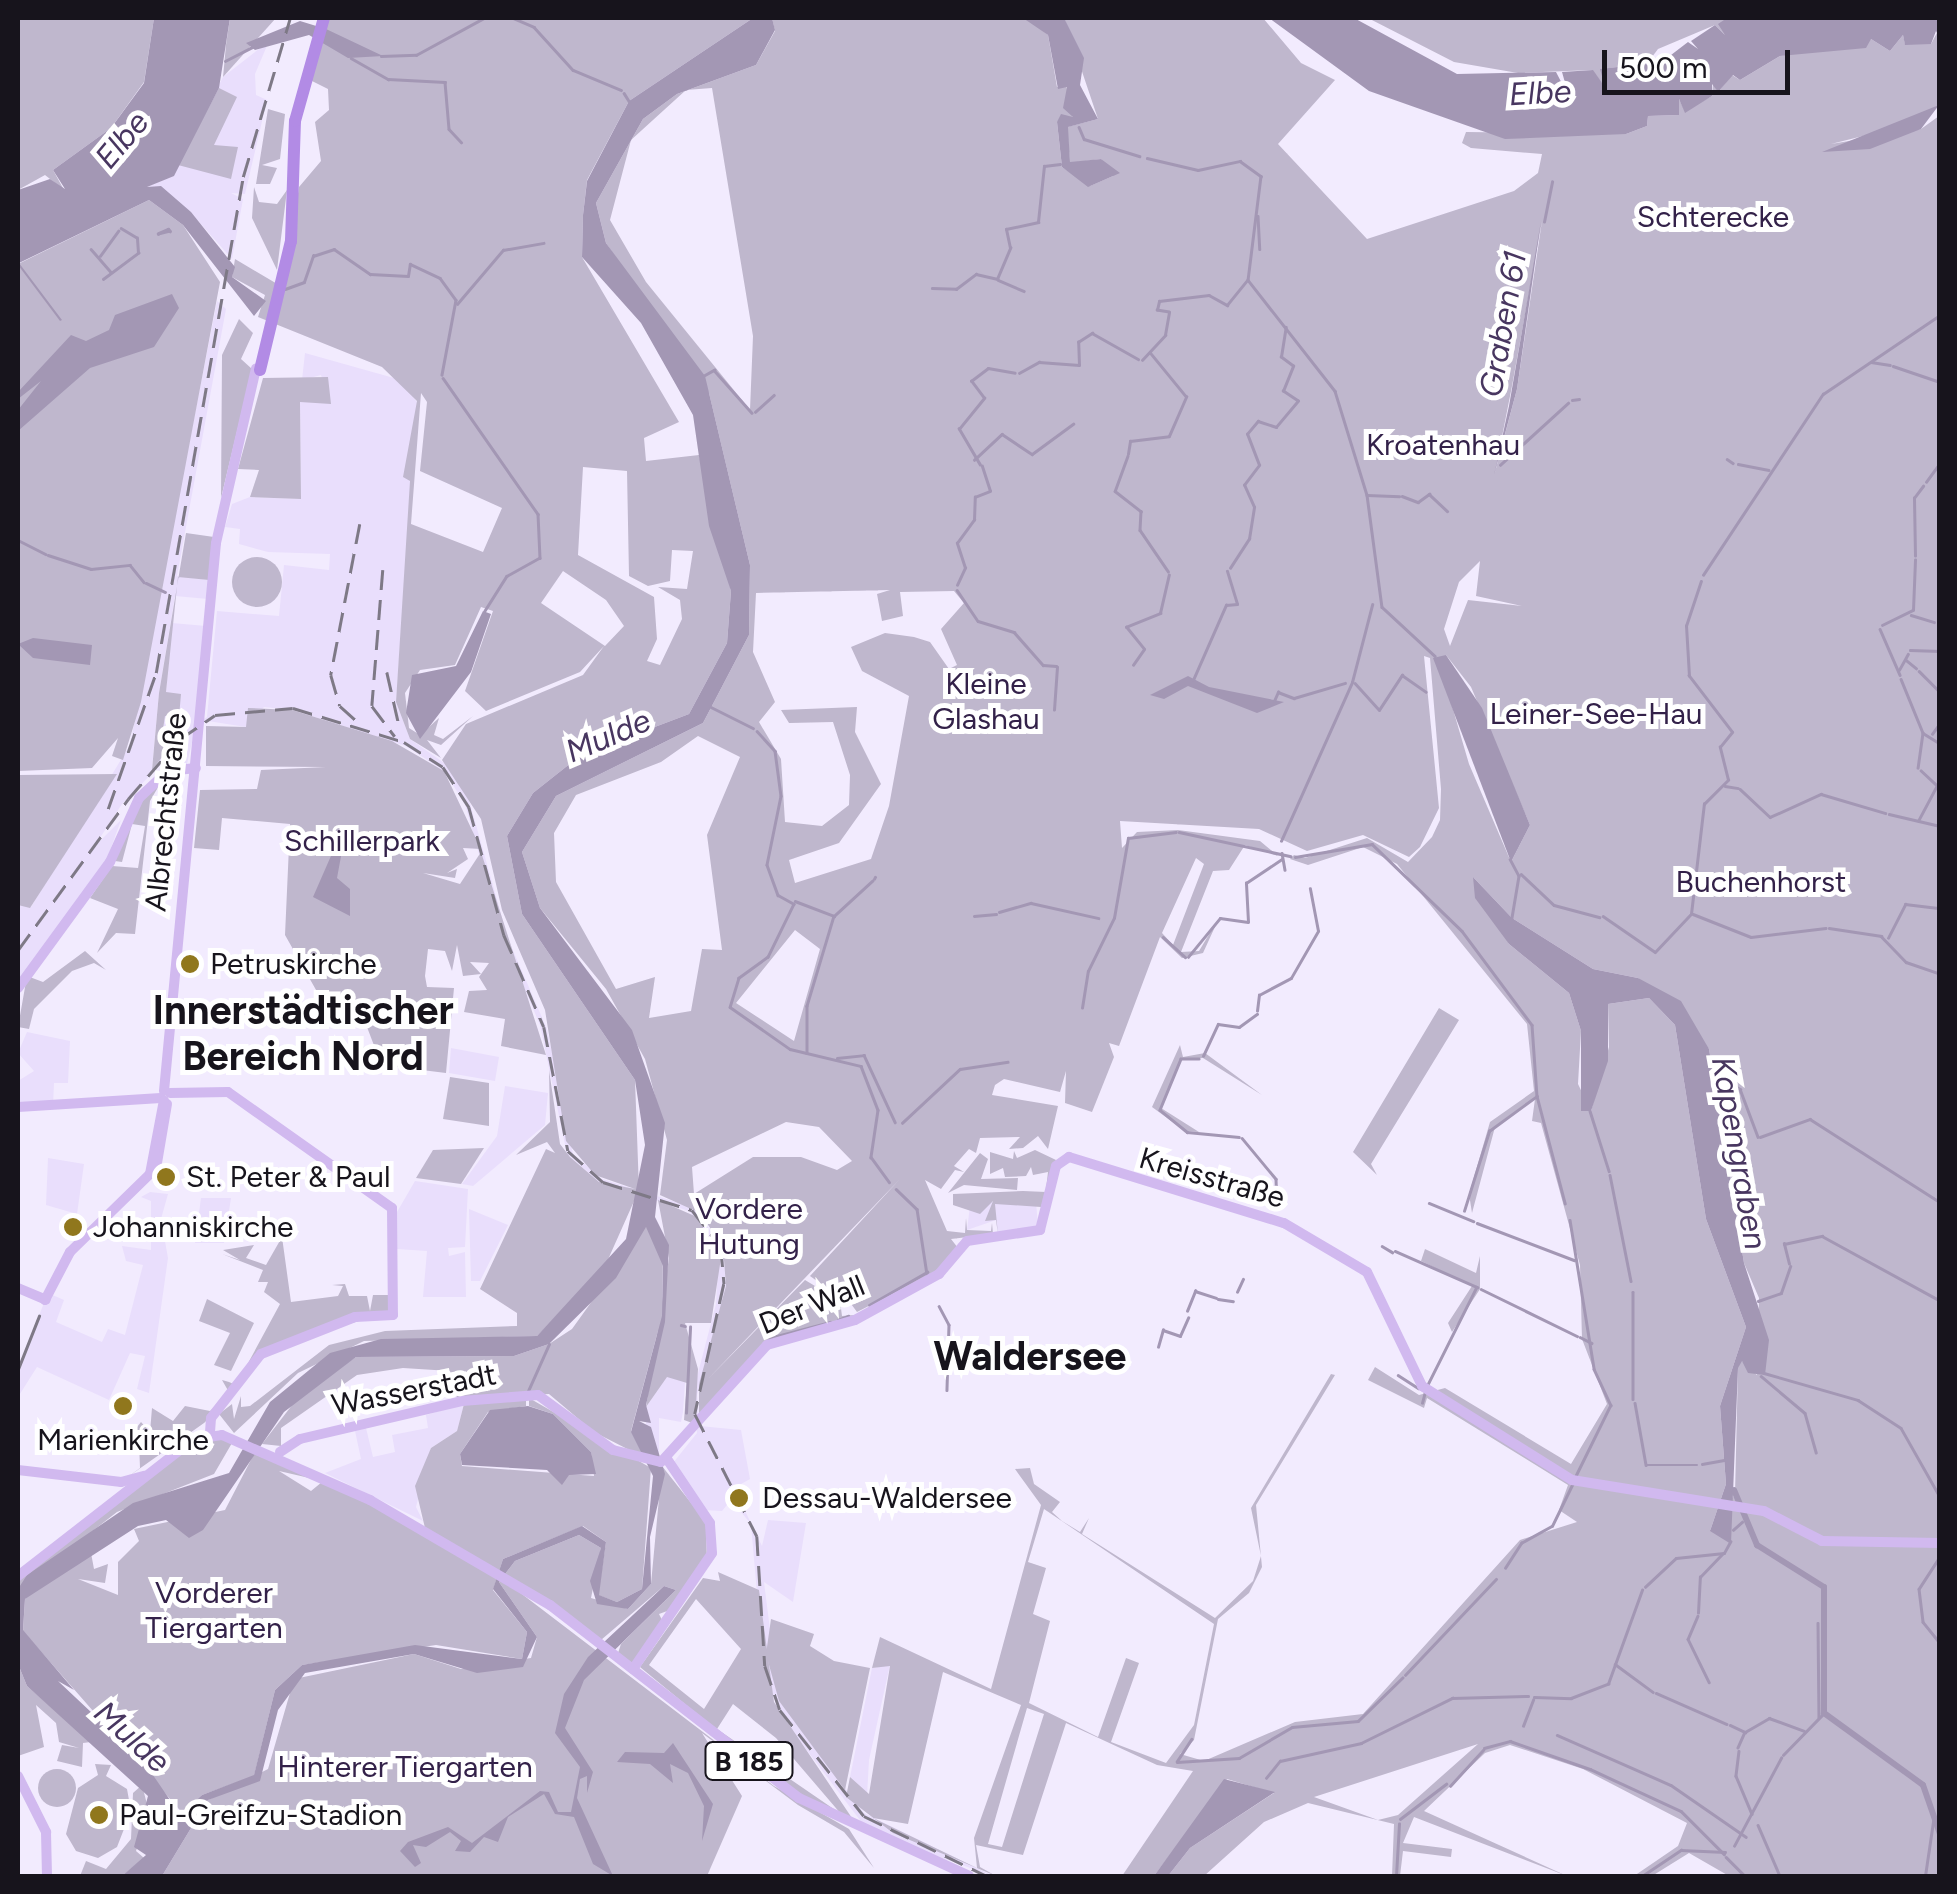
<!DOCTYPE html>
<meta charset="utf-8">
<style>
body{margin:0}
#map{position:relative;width:1957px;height:1894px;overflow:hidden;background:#f2ebfe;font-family:Figtree,sans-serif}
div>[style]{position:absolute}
.built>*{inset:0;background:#e9defc}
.green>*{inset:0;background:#bfb7cd}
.round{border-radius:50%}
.water>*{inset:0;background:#a397b4}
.stream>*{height:2.5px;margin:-1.25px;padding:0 1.25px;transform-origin:1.25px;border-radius:1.25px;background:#a397b4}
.river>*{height:6px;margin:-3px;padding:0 3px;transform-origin:3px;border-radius:3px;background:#a397b4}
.major>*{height:10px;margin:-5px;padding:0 5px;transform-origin:5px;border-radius:5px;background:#d1b9ef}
.highway>*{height:12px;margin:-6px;padding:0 6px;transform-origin:6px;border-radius:6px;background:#b28be5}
.tram>*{height:2.5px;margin:-1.25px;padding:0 1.25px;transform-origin:1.25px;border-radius:1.25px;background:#7e7986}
.rail>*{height:2.5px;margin-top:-1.25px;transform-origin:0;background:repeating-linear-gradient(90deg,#7e7986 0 20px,transparent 0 30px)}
.dots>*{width:28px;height:28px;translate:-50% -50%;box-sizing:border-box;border:5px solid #fff;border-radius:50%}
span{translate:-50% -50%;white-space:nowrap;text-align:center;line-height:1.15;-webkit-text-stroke:10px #fff;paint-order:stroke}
.shield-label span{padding:2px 8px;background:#fff;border:2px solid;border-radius:8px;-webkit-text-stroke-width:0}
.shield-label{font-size:28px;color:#17141c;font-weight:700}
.park-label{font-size:30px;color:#332149}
.street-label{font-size:30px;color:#17141c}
.poi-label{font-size:30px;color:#17141c}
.left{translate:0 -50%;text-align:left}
.water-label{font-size:32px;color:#483660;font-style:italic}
.district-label{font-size:40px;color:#17141c;font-weight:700}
.frame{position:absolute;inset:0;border:20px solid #17141c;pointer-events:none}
.scale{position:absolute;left:1602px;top:50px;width:188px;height:45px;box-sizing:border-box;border:5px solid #17141c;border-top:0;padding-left:12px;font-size:30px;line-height:35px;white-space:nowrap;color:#17141c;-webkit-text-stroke:8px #fff;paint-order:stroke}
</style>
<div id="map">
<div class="built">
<i style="clip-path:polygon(269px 41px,255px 74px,256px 95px,267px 100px,245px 194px,231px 193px,243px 199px,232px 259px,191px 213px,147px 187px,174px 175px,223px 77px)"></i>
<i style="clip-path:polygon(217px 301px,226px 309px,177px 576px,209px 580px,208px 599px,175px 596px,159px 693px,152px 768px,175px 740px,162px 736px,165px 715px,178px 717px,166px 692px,172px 623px,206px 626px,197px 723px,207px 717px,217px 611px,279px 616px,284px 565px,329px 570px,330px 554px,268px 552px,239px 544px,240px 529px,225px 527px,232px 504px,250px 497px,301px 499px,300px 401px,330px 403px,321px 375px,302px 380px,305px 353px,401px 380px,417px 402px,396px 702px,410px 739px,447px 765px,469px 800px,508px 939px,547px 1029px,573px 1154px,602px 1179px,692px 1207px,723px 1247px,726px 1286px,697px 1395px,700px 1426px,741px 1430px,750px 1479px,734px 1488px,762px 1546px,768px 1520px,806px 1523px,793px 1602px,764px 1582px,779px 1701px,864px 1813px,993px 1876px,869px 1832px,780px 1715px,763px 1663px,751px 1524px,731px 1500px,722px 1511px,704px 1510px,673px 1463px,697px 1433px,692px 1396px,716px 1304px,719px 1248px,689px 1211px,599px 1182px,567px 1154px,540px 1025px,501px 933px,465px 804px,444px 771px,406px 746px,292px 710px,264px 707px,246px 727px,208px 721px,195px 729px,187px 764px,166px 769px,172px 753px,122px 804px,94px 847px,121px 820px,107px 859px,18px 982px,18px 905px,31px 907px,130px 745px)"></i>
<i style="clip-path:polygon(27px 1032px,70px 1041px,68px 1083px,54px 1083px,53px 1106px,18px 1104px,18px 1081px,34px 1071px,18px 1053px)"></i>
<i style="clip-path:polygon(451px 1048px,499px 1057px,495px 1081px,449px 1073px)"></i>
<i style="clip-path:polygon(505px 1086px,548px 1093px,545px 1125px,473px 1186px,462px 1184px,497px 1136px)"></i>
<i style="clip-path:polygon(48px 1158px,84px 1164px,77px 1214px,46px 1205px)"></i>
<i style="clip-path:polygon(415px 1181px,468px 1189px,465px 1247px,448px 1248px,449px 1256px,465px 1252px,466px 1297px,423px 1297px,427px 1251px,397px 1249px,397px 1212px)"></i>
<i style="clip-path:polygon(150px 1192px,168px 1194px,161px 1219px,168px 1258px,149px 1393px,137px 1389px,145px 1356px,130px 1353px,109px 1400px,37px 1367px,18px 1397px,18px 1368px,48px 1293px,64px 1300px,56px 1322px,102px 1342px,108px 1329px,125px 1335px,143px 1265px,126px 1261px,122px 1246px,151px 1250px,151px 1201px,141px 1197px)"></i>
<i style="clip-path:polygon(201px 1198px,231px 1198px,224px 1243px,195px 1243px)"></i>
<i style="clip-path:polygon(986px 1202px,1036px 1202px,1038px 1226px,998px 1235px,996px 1220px,967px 1230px,970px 1206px)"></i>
<i style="clip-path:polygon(469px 1209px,508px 1225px,480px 1281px,471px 1281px)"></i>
<i style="clip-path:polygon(667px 1376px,685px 1382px,683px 1412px,681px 1422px,659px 1418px,659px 1460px,646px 1437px,646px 1407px)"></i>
<i style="clip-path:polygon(464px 1404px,457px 1431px,431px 1448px,416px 1507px,423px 1521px,325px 1473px,361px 1459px,355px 1431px,366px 1428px,373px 1457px,395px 1452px,392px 1435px,428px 1428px,426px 1415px)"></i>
<i style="clip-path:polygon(890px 1665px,869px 1760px,867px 1796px,850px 1777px,872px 1668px)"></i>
</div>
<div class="green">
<i style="clip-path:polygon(18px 18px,154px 18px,144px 82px,111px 128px,53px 170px,64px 190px,45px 175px,18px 190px)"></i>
<i style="clip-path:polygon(230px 18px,276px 18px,223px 77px,226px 45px)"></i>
<i style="clip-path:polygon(evenodd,329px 18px,753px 18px,629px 101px,587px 180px,583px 215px,582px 257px,679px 422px,644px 438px,646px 461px,699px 455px,731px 591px,727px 643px,689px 714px,581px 755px,533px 793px,507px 836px,522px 914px,635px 1080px,639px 1190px,606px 1264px,537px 1336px,364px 1341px,298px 1373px,234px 1433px,219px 1414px,232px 1404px,234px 1419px,241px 1396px,241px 1407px,250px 1406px,329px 1345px,385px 1331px,517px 1326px,517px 1313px,480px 1289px,546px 1149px,555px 1153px,547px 1142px,516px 1155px,550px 1122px,549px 1070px,560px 1144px,570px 1157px,599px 1182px,635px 1189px,595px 1175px,566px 1141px,545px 1010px,502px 910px,481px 819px,442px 760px,466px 724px,583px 675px,604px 646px,580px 672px,486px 711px,465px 691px,493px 611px,481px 607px,455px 665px,420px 670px,405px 693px,409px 728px,420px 735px,439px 718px,434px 735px,443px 739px,473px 716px,441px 745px,427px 740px,441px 758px,410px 739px,396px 702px,410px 481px,403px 477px,417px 401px,382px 367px,258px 317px,265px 295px,232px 277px,235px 259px,284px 288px,299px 187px,321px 161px,315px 122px,329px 110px,328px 89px,310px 80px,329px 18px,421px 393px,427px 402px,420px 471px,502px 508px,483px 552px,411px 524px,421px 393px,329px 18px,583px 467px,627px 471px,629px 576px,648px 586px,670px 581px,672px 550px,693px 551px,687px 589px,658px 587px,680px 600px,682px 619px,660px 665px,647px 661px,657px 639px,654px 597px,578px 555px,583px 467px,329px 18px,563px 571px,606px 600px,624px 626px,605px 646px,541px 603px,563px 571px)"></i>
<i style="clip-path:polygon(evenodd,772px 18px,1029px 19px,1048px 35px,1057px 87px,1066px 85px,1069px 97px,1073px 118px,1057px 122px,1062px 167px,1090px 186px,1113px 176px,1101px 159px,1070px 163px,1067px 127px,1098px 119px,1064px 18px,1263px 18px,1301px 63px,1335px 80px,1278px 144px,1367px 239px,1514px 191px,1538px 173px,1542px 154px,1471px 148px,1462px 143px,1466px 132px,1626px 134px,1647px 126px,1648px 116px,1679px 115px,1679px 99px,1685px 111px,1712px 96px,1713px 84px,1718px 92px,1732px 75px,1740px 80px,1780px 56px,1871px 39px,1890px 51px,1903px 35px,1905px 44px,1931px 44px,1938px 31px,1939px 105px,1903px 126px,1831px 144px,1921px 129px,1939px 116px,1939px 1876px,1729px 1876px,1689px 1853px,1652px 1876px,1634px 1876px,1678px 1846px,1687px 1823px,1583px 1769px,1510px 1745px,1485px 1753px,1424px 1811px,1567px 1876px,1414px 1817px,1403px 1843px,1452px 1849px,1451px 1857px,1403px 1851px,1400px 1876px,1392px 1876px,1394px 1824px,1308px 1803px,1264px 1822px,1204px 1876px,1168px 1876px,1190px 1848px,1274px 1793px,1227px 1779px,1154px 1876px,1122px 1876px,1193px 1771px,1157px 1765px,1066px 1723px,1023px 1855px,976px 1845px,980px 1867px,996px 1876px,893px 1833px,846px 1797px,850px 1777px,869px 1794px,890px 1666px,872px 1668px,880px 1637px,991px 1689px,1041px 1505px,1015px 1469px,1030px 1468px,1034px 1484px,1060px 1502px,1052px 1512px,1062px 1521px,1080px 1532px,1089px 1518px,1082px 1534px,1215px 1618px,1253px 1581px,1261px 1556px,1251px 1508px,1331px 1374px,1335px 1375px,1256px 1505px,1262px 1567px,1249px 1593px,1218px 1619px,1194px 1740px,1180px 1754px,1204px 1761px,1295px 1722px,1363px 1714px,1520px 1540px,1577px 1522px,1559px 1510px,1568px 1485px,1427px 1398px,1424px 1408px,1368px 1380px,1375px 1367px,1419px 1395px,1445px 1388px,1571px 1464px,1607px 1404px,1582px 1339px,1580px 1265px,1541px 1123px,1532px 1121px,1535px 1099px,1495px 1127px,1472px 1213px,1469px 1194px,1490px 1122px,1534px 1091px,1527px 1024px,1397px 864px,1363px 847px,1308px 865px,1290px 859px,1294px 855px,1305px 858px,1367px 838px,1408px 862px,1432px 837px,1440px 820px,1441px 789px,1430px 658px,1424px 656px,1439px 808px,1420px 847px,1409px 857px,1363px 835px,1307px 851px,1259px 829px,1120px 821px,1122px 848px,1137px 832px,1178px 830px,1260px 841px,1278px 856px,1245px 845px,1229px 870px,1213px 871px,1181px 952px,1199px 951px,1219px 918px,1203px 953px,1182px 958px,1160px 937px,1119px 1046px,1109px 1043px,1114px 1057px,1092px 1112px,1065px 1103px,1066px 1071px,1060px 1092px,1004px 1079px,995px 1085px,992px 1095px,1058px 1106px,1048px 1149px,1038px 1136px,1023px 1148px,1009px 1149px,1020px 1137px,980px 1138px,976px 1153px,969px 1149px,954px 1166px,964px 1172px,955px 1170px,941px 1189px,925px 1180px,947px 1231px,965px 1233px,966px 1218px,967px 1230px,991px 1231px,992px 1223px,993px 1234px,951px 1239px,958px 1248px,941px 1269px,857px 1312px,846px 1297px,856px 1291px,842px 1299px,810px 1276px,900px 1179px,706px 1381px,805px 1280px,840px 1301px,842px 1316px,855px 1315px,756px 1352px,699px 1421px,699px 1384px,726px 1286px,723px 1247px,700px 1213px,660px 1195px,667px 1140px,645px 1059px,606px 989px,540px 908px,522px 852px,556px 796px,703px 723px,749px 635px,750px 565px,709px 393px,606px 243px,596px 203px,643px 119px,677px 94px,756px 65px,775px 31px,772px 18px,712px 88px,753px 336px,750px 410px,646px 282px,610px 220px,631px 140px,686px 90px,712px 88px,772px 18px,1542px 221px,1517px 389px,1495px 472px,1512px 386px,1542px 221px,772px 18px,1480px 561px,1476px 596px,1522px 606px,1468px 600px,1450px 646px,1444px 629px,1459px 582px,1480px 561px,772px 18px,890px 590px,877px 594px,882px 621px,903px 616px,900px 592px,954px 591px,964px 603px,941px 629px,957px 665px,949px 669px,930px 642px,914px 637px,885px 633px,851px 647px,862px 671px,909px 696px,889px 806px,871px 859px,795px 883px,789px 860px,839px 843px,881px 784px,855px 732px,857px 707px,781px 710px,789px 723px,833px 722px,850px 775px,849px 805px,822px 826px,785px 822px,781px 759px,759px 722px,775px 702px,753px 652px,756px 593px,890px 590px,772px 18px,1446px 655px,1471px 687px,1530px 825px,1511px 862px,1469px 764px,1440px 665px,1446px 655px,772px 18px,698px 736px,740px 757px,707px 835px,722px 950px,702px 949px,691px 1011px,649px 1018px,655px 977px,616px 989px,556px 882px,554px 833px,576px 795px,661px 762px,698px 736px,772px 18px,1196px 858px,1204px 864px,1173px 945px,1162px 933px,1196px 858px,772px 18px,1473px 877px,1512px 918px,1593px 969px,1638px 978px,1709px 1049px,1744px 1263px,1759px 1298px,1757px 1375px,1741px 1360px,1738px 1367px,1735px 1494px,1710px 1531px,1726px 1484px,1720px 1406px,1746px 1327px,1706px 1219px,1675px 1025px,1649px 998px,1608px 1004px,1609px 1047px,1591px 1111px,1578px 1084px,1581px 1031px,1569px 993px,1509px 944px,1473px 877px,772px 18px,795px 930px,820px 949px,794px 1041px,736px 1003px,795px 930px,772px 18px,786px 1122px,819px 1127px,852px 1161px,837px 1170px,801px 1157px,753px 1157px,694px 1194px,692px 1167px,786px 1122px,772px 18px,1044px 1509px,1214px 1624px,1194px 1725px,1166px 1763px,1111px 1742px,1139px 1663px,1126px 1658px,1098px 1737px,1029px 1703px,1050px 1621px,1033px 1614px,1046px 1568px,1028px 1562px,1044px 1509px,772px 18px,943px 1672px,1021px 1705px,974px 1838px,977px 1868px,873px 1818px,908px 1824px,943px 1672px,772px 18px,1027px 1708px,1044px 1714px,1002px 1847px,988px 1844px,1027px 1708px,772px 18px,1478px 1744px,1398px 1815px,1378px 1820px,1314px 1797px,1478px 1744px)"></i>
<i style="clip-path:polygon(1368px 18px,1727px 18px,1725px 35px,1715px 25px,1658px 49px,1640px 73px,1635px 65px,1601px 69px,1605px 87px,1592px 70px,1518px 73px,1454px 62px)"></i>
<i style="clip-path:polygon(219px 88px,237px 97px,214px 145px,238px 147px,231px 179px,178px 165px)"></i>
<i style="clip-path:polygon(268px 109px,285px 114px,280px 159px,262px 165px,277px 168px,270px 184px,256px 184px)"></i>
<i style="clip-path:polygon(254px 187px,259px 202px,277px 204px,287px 190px,277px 270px,252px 218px)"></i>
<i style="clip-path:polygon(149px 200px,183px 225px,220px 282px,141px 702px,123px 760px,112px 756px,118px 738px,92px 768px,18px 771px,18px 264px)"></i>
<i style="clip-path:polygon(239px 319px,253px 333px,241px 359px,252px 369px,221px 498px,222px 355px)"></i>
<i style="clip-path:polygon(328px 377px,331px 404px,300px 402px,301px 499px,250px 497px,259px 470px,238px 469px,263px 378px)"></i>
<i style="clip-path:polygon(186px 533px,214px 537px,209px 580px,178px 577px,166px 692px,181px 694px,179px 717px,165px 716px,162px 736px,176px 739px,152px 770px,159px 693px)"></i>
<i class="round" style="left:232px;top:557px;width:50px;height:50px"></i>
<i style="clip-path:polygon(248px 708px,292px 710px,392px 741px,444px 771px,481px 849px,463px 848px,468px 859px,447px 873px,457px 869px,455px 878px,423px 873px,460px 884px,481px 852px,546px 1055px,501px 1046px,505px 1019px,464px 1012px,469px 991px,487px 990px,479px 977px,489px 963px,470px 962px,481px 974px,463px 976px,457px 945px,452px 971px,445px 951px,428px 949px,425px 976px,427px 987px,454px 988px,446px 1073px,333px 1059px,337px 1044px,375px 1048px,362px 1014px,335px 1011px,333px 1020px,285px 935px,290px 824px,222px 818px,219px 850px,194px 848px,200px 790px,257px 789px,261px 770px,326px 767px,206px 766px,206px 726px,246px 727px)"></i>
<i style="clip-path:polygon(175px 770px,189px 770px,164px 777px,150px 801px,135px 934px,116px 933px,97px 953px,118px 909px,90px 898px,112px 866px,138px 868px,145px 826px,132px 824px,122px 862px,115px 861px,128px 821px,136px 805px,163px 777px)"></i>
<i style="clip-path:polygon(117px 774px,30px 908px,18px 905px,18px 775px)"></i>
<i style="clip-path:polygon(85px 951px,106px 970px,94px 963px,72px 971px,34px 1009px,29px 1029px,18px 1027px,27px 976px,43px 982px)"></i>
<i style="clip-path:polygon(1439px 1008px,1459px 1020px,1371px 1164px,1377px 1175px,1353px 1152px)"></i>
<i style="clip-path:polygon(1180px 1045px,1183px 1057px,1205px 1053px,1262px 1095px,1203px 1058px,1182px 1059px,1161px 1108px,1199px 1132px,1185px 1131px,1152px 1107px)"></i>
<i style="clip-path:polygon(450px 1077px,489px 1083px,489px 1126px,443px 1119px)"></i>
<i style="clip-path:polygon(484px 1148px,461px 1184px,416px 1178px,433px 1150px)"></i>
<i style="clip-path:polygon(1035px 1150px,1056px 1160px,1046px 1189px,1048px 1172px,1033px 1175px,1031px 1167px,1026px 1176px,1005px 1177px,1003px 1168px,990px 1174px,990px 1152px,1013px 1159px,1014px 1151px,1017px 1158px)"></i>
<i style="clip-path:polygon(980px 1153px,988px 1159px,981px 1179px,1018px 1178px,1017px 1190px,964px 1185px,948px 1193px)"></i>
<i style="clip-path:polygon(1023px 1191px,1046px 1192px,1041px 1207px,995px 1204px,998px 1234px,996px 1220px,985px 1221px,993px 1201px,980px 1214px,953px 1205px,953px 1194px)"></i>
<i style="clip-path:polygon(658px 1200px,697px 1217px,721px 1258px,711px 1323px,685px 1323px,698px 1369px,695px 1424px,684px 1420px,687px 1383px,667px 1377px,646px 1407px,669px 1258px)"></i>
<i style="clip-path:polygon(646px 1226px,663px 1257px,662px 1316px,631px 1431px,649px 1460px,594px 1432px,549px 1394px,457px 1398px,450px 1371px,403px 1368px,357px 1375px,281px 1428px,281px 1446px,262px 1444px,303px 1391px,356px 1357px,514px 1356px,549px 1344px,572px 1329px)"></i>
<i style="clip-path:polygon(282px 1237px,291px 1302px,338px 1296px,343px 1286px,332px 1285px,345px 1284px,349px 1296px,367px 1296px,370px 1311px,373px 1295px,392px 1295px,393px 1311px,267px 1348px,240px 1378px,280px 1304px,264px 1292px,268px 1282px,258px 1282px,263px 1270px,222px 1254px,240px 1260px,223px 1250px,254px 1245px,246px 1258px,266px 1265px)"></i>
<i style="clip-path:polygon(1425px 1249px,1476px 1273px,1480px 1256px,1480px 1289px,1452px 1332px,1448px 1323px,1472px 1286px,1421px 1261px)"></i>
<i style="clip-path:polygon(207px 1299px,254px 1323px,231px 1371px,214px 1365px,230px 1333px,199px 1321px)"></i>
<i style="clip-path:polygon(222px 1380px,229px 1382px,238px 1386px,234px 1394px,204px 1423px,125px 1479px,140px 1468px,139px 1441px,147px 1439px,134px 1431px,141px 1422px,150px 1432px,152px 1408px,173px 1421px,185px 1406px,210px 1411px,230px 1394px)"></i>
<i style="clip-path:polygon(526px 1398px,526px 1406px,488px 1412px,460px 1454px,462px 1466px,594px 1476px,591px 1452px,553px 1414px,529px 1406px,529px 1398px,651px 1468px,642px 1589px,617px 1602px,598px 1595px,606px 1542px,583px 1526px,503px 1559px,493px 1590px,527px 1632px,522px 1659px,436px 1645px,302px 1665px,275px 1690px,254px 1776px,202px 1795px,185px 1816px,23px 1631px,25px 1599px,40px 1581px,91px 1553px,94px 1569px,108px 1564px,105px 1583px,78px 1579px,118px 1595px,118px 1562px,139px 1541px,134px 1529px,225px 1510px,254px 1454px,318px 1480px,279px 1471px,311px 1491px,322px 1482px,425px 1528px,415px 1486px,431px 1448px,457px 1431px,464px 1404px)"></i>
<i style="clip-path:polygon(218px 1438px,232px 1443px,214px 1474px,117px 1512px,18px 1589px,18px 1578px,196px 1442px)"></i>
<i style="clip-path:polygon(662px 1466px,706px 1522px,707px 1565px,669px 1620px,670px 1610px,659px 1614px,663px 1622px,632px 1663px,618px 1653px,621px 1644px,676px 1590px,664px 1586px,601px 1640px,514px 1588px,774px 1786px,849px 1829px,874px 1868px,844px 1832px,798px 1805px,702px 1733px,742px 1796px,707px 1876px,162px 1876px,208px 1800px,268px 1769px,294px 1679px,414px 1654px,461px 1669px,531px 1658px,537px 1637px,499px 1582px,515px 1561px,579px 1535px,601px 1548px,591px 1598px,628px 1609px,651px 1584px)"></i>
<i style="clip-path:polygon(evenodd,718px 1572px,759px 1590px,774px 1702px,856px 1824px,783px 1785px,640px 1667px,703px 1578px,720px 1581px,718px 1572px,696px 1599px,741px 1649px,704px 1709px,649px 1665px,696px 1599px,718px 1572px,733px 1704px,776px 1738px,841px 1814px,717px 1729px,733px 1704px)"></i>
<i style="clip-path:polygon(771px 1619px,814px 1634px,810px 1646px,834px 1661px,870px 1668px,845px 1790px,779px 1701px,766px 1654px)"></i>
<i style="clip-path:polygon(18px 1664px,27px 1686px,91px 1742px,83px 1743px,82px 1767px,57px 1761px,62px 1745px,79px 1748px,59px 1742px,56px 1723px,36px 1705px,44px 1747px,18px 1756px)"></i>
<i style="clip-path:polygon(95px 1764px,111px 1765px,106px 1776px,127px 1789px,131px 1811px,117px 1847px,98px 1858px,76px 1851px,66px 1834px,78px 1788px,98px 1775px)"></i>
<i class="round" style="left:38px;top:1769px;width:38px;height:38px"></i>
<i style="clip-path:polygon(142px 1785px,149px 1812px,136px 1851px,144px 1858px,122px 1876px,80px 1876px,86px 1861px,106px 1869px,131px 1839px,133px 1793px)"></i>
</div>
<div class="water">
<i style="clip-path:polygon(154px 18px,230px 18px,219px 88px,174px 176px,147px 187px,161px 186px,191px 212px,235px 267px,232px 277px,266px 301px,254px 316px,183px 225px,149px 200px,19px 263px,62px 320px,60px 321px,18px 265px,18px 190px,50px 179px,65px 189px,53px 170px,111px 128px,144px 83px)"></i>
<i style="clip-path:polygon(evenodd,753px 18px,772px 18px,775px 30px,756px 65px,677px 94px,643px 119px,596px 203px,606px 243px,705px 376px,750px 565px,749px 635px,703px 723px,556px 796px,522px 852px,540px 908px,632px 1030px,665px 1123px,655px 1217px,669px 1245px,665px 1322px,646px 1405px,651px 1423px,639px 1421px,651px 1427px,665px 1474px,650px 1537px,651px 1584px,628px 1609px,597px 1604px,590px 1581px,601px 1548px,579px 1535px,515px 1561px,499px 1582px,537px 1637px,523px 1667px,477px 1673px,414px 1654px,305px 1673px,278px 1710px,260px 1781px,208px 1800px,162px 1876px,122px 1876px,146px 1855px,134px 1847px,148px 1796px,27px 1686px,18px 1664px,18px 1589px,27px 1575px,133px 1503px,229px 1473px,270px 1402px,330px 1353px,381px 1339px,537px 1336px,626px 1239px,645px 1145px,635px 1080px,522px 914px,507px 836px,533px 793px,581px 755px,689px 714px,727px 643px,731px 591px,709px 526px,693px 415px,641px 323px,582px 257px,583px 215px,587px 181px,629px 101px,753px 18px,646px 1227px,663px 1266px,662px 1316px,631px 1432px,653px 1476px,642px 1589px,617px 1602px,599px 1595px,606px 1542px,582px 1526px,503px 1559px,493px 1589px,527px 1632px,522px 1659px,415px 1645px,302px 1665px,275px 1690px,254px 1775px,202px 1795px,181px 1816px,144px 1762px,58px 1681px,74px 1690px,23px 1630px,25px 1599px,138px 1526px,166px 1520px,189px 1538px,203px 1530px,284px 1412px,356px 1357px,514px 1356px,549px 1344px,616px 1278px,646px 1227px)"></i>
<i style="clip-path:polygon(1023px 18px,1064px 18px,1084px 58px,1080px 85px,1098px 119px,1068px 127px,1070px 162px,1101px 159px,1120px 173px,1088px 187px,1062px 167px,1057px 122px,1061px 114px,1073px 117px,1063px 108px,1067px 87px,1058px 89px,1048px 35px)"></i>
<i style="clip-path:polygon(1269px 18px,1354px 18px,1457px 74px,1556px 72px,1569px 97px,1562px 72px,1593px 70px,1605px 87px,1600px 69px,1635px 65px,1640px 73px,1639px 64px,1658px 65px,1688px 42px,1698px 49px,1691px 41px,1715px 25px,1725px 35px,1718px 24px,1727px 18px,1939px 18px,1940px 39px,1936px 31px,1931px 44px,1905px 45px,1903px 35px,1890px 51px,1871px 39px,1866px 48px,1780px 56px,1740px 80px,1733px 75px,1718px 92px,1712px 84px,1712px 96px,1685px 113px,1679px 99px,1679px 115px,1648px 116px,1647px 126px,1626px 134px,1505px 139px,1369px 91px)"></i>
<i style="clip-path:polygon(300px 21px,326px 29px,383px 56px,348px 58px,309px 35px,255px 50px,246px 43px)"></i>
<i style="clip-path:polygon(1939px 105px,1921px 129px,1870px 149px,1822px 152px)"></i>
<i style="clip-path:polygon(1541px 221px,1517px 389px,1494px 475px,1509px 406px)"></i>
<i style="clip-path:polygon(172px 294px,179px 308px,154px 347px,90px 368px,18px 431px,18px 410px,41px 381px,18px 399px,18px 392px,71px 335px,86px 341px,109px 330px,115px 315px)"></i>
<i style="clip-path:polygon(483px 611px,491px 614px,471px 672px,420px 739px,406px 713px,412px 675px,456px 666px)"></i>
<i style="clip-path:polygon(33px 638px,92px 645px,90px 665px,33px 658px,18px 644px)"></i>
<i style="clip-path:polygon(1446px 655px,1482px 708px,1530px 825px,1511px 862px,1433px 658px)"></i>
<i style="clip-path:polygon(1188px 676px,1209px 687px,1284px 702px,1257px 713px,1188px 686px,1164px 699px,1150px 695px)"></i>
<i style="clip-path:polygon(334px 849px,342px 851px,337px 878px,350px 889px,350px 916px,313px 897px)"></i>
<i style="clip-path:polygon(1473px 877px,1512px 918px,1593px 969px,1638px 978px,1681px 1001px,1709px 1049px,1744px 1263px,1769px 1340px,1765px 1375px,1748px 1373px,1742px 1361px,1738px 1368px,1731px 1544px,1710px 1531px,1726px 1484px,1720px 1406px,1746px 1327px,1706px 1219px,1675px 1025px,1649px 998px,1608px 1004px,1608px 1061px,1591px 1111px,1581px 1111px,1581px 1031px,1569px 993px,1509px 944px,1475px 898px)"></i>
<i style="clip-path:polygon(528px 1406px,553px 1414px,591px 1452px,596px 1474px,569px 1475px,562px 1485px,547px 1470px,462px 1465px,460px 1454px,490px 1410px)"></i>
<i style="clip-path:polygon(664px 1586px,676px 1590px,584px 1680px,565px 1728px,593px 1772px,587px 1793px,587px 1776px,580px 1779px,577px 1798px,613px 1876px,593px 1864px,574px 1817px,555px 1814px,544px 1794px,508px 1817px,498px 1842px,484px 1837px,470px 1852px,455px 1851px,461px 1841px,450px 1832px,426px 1847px,413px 1845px,421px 1863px,415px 1867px,400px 1851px,408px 1842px,448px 1827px,472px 1843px,540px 1791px,549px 1792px,558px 1812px,571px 1812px,580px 1767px,555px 1733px,564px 1694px,588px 1657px)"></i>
<i style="clip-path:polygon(673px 1743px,713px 1804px,702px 1841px,704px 1806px,688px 1773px,670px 1764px,673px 1783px,650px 1764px,617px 1762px,625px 1752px,664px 1753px)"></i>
<i style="clip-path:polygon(1224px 1779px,1275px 1792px,1190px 1848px,1168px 1876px,1154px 1876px)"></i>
</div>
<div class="stream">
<i style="left:513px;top:18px;width:23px;rotate:23deg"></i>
<i style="left:534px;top:27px;width:58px;rotate:47.8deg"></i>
<i style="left:573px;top:70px;width:52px;rotate:22.6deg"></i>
<i style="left:381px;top:56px;width:35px;rotate:-2deg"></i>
<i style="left:416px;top:55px;width:77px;rotate:-28.6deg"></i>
<i style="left:351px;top:58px;width:43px;rotate:29.6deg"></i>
<i style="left:388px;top:79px;width:57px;rotate:3deg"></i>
<i style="left:445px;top:82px;width:47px;rotate:85.1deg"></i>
<i style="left:449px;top:129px;width:18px;rotate:47deg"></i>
<i style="left:225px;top:61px;width:31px;rotate:-27deg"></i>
<i style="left:624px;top:93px;width:9px;rotate:58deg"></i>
<i style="left:1079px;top:127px;width:13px;rotate:67deg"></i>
<i style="left:1084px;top:139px;width:58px;rotate:17.2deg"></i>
<i style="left:1147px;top:158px;width:52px;rotate:13.2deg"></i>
<i style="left:1198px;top:170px;width:43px;rotate:-12.1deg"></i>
<i style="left:1240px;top:161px;width:26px;rotate:36deg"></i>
<i style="left:1261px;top:176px;width:105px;rotate:97.1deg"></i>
<i style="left:1248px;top:280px;width:141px;rotate:51.9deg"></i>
<i style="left:1335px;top:391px;width:109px;rotate:72.9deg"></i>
<i style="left:1367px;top:495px;width:113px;rotate:82.4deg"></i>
<i style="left:1382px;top:607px;width:72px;rotate:42.8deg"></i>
<i style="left:1258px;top:216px;width:33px;rotate:87deg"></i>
<i style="left:1544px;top:222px;width:41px;rotate:-78.7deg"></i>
<i style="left:121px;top:228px;width:17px;rotate:31deg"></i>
<i style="left:168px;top:229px;width:3px;rotate:45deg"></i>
<i style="left:170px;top:231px;width:12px;rotate:166deg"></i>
<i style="left:158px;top:234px;width:1px;rotate:-45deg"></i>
<i style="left:159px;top:233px;width:10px;rotate:-24deg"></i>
<i style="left:91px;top:249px;width:30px;rotate:49deg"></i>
<i style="left:100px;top:256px;width:31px;rotate:-54deg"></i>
<i style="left:103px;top:279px;width:44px;rotate:-36.6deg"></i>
<i style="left:138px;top:253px;width:15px;rotate:-94deg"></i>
<i style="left:998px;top:280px;width:28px;rotate:23deg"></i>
<i style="left:932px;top:288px;width:24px;rotate:2deg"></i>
<i style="left:956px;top:289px;width:25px;rotate:-37deg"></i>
<i style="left:976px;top:274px;width:22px;rotate:13deg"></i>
<i style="left:997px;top:279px;width:34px;rotate:-67deg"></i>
<i style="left:1010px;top:248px;width:19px;rotate:-102deg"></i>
<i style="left:1006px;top:229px;width:33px;rotate:-12deg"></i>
<i style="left:1038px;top:222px;width:56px;rotate:-83.9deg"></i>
<i style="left:1044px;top:166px;width:16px;rotate:-7deg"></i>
<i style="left:285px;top:289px;width:20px;rotate:-20deg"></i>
<i style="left:304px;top:282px;width:28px;rotate:-71deg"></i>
<i style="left:313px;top:256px;width:22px;rotate:-18deg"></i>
<i style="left:334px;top:249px;width:44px;rotate:34.8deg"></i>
<i style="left:370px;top:274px;width:38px;rotate:3deg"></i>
<i style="left:408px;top:276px;width:12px;rotate:-81deg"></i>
<i style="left:410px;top:264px;width:33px;rotate:25deg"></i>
<i style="left:440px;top:278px;width:27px;rotate:54deg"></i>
<i style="left:456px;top:300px;width:76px;rotate:100.6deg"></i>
<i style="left:457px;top:304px;width:71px;rotate:-49.6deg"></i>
<i style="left:503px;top:250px;width:41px;rotate:-9.9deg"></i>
<i style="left:1142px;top:360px;width:34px;rotate:-47deg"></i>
<i style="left:1165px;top:335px;width:23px;rotate:-80deg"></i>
<i style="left:1169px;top:312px;width:12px;rotate:-171deg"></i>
<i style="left:1157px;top:310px;width:9px;rotate:-77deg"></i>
<i style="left:1159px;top:301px;width:50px;rotate:-6.8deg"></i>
<i style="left:1209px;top:295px;width:21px;rotate:29deg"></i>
<i style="left:1227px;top:305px;width:32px;rotate:-51deg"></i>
<i style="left:1871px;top:362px;width:19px;rotate:9deg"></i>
<i style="left:1893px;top:366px;width:50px;rotate:18.8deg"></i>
<i style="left:1019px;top:373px;width:23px;rotate:-29deg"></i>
<i style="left:1039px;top:362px;width:40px;rotate:4.3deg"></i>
<i style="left:1079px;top:365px;width:23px;rotate:-92deg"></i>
<i style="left:1078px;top:342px;width:17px;rotate:-33deg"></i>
<i style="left:1092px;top:333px;width:53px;rotate:29.5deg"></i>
<i style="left:703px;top:376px;width:13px;rotate:-29deg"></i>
<i style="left:714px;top:370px;width:57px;rotate:48.5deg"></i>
<i style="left:443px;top:378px;width:166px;rotate:55.1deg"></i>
<i style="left:538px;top:514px;width:44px;rotate:87.4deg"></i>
<i style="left:540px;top:558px;width:38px;rotate:151deg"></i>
<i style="left:507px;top:576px;width:41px;rotate:122.2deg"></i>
<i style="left:1572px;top:400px;width:7px;rotate:-8deg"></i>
<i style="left:755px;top:412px;width:25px;rotate:-42deg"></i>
<i style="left:1128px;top:454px;width:13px;rotate:-81deg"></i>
<i style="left:1130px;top:441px;width:39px;rotate:-7deg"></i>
<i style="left:1169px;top:436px;width:43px;rotate:-66.4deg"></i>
<i style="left:1186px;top:397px;width:57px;rotate:-129.3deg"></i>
<i style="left:1128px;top:456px;width:37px;rotate:110deg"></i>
<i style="left:1115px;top:491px;width:33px;rotate:38deg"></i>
<i style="left:1141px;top:511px;width:19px;rotate:93deg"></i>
<i style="left:1140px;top:530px;width:50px;rotate:55.7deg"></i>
<i style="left:1727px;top:459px;width:7px;rotate:34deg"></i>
<i style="left:974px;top:460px;width:38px;rotate:-43deg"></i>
<i style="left:1002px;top:434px;width:36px;rotate:34deg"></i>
<i style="left:1032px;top:454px;width:51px;rotate:-36.2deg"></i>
<i style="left:1738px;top:464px;width:31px;rotate:11deg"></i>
<i style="left:980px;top:465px;width:42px;rotate:-120.3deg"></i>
<i style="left:959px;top:429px;width:40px;rotate:-51deg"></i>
<i style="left:984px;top:398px;width:21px;rotate:-127deg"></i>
<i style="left:971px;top:381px;width:21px;rotate:-37deg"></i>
<i style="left:988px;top:368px;width:27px;rotate:10deg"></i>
<i style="left:1500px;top:465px;width:92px;rotate:-42.4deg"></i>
<i style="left:1926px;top:482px;width:24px;rotate:-54deg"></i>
<i style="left:1367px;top:495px;width:32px;rotate:2deg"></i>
<i style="left:1402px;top:496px;width:17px;rotate:21deg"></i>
<i style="left:1418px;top:502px;width:14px;rotate:-36deg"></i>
<i style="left:1429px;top:494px;width:25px;rotate:43deg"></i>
<i style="left:18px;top:540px;width:31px;rotate:27deg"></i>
<i style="left:48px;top:555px;width:45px;rotate:18deg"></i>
<i style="left:91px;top:569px;width:39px;rotate:-6deg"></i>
<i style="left:130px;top:565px;width:22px;rotate:51deg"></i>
<i style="left:1915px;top:556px;width:58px;rotate:-91deg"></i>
<i style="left:1914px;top:498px;width:15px;rotate:-53deg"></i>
<i style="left:1230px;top:568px;width:35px;rotate:-57deg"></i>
<i style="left:1249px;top:539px;width:32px;rotate:-81deg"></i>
<i style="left:1254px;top:507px;width:24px;rotate:-114deg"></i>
<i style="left:1244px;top:485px;width:25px;rotate:-53deg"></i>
<i style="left:1259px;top:465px;width:33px;rotate:-111deg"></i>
<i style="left:1247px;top:434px;width:17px;rotate:-50deg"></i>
<i style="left:1258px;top:421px;width:19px;rotate:18deg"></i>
<i style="left:1276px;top:427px;width:34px;rotate:-50deg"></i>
<i style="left:1298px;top:401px;width:18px;rotate:-146deg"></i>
<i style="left:1283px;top:391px;width:27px;rotate:-68deg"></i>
<i style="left:1293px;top:366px;width:15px;rotate:-143deg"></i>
<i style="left:1281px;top:357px;width:30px;rotate:-81deg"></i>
<i style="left:1703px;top:575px;width:217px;rotate:-56.5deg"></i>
<i style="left:1823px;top:394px;width:141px;rotate:-34deg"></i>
<i style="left:146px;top:583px;width:21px;rotate:25deg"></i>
<i style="left:957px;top:585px;width:19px;rotate:-65deg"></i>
<i style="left:965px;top:568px;width:26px;rotate:-108deg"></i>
<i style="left:957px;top:543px;width:29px;rotate:-54deg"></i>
<i style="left:974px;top:520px;width:23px;rotate:-88deg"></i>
<i style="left:975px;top:497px;width:16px;rotate:-22deg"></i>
<i style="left:990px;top:491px;width:26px;rotate:-108deg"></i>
<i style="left:957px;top:590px;width:37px;rotate:56deg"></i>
<i style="left:978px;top:621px;width:38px;rotate:17deg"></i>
<i style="left:1014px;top:632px;width:44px;rotate:48.7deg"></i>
<i style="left:1043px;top:665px;width:13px;rotate:4deg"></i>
<i style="left:1911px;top:615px;width:24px;rotate:17deg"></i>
<i style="left:1882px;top:625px;width:34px;rotate:-26deg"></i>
<i style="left:1913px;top:610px;width:50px;rotate:-87.7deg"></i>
<i style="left:1880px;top:629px;width:50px;rotate:66.5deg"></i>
<i style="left:1910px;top:650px;width:30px;rotate:2deg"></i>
<i style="left:1906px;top:660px;width:13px;rotate:39deg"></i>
<i style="left:1133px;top:665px;width:19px;rotate:-55deg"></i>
<i style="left:1144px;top:649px;width:28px;rotate:-129deg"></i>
<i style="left:1126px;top:627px;width:37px;rotate:-22deg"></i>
<i style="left:1160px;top:613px;width:39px;rotate:-77deg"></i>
<i style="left:1899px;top:670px;width:18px;rotate:-61deg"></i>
<i style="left:1919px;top:671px;width:30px;rotate:45deg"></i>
<i style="left:1901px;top:679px;width:58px;rotate:67.8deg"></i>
<i style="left:1923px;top:733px;width:35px;rotate:98deg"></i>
<i style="left:1193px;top:680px;width:82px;rotate:-66.3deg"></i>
<i style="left:1226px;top:605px;width:11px;rotate:-5deg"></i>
<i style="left:1237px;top:604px;width:34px;rotate:-107deg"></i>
<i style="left:1355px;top:683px;width:36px;rotate:48deg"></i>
<i style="left:1379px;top:710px;width:42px;rotate:-56.7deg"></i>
<i style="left:1402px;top:675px;width:29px;rotate:35deg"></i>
<i style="left:1274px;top:701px;width:10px;rotate:-66deg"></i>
<i style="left:1278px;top:692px;width:17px;rotate:21deg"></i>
<i style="left:1294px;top:698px;width:53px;rotate:-16.4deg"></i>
<i style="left:711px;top:707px;width:47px;rotate:26.6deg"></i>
<i style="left:1054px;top:710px;width:43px;rotate:-86deg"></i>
<i style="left:757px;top:731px;width:27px;rotate:48deg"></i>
<i style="left:775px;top:751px;width:45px;rotate:82.4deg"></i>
<i style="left:781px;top:796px;width:70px;rotate:101.5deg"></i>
<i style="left:767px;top:865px;width:32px;rotate:70deg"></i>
<i style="left:778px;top:895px;width:18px;rotate:29deg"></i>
<i style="left:794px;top:904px;width:59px;rotate:116.1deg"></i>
<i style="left:768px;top:957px;width:36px;rotate:144deg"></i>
<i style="left:739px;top:978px;width:30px;rotate:107deg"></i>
<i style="left:730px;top:1007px;width:73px;rotate:35deg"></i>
<i style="left:790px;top:1049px;width:73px;rotate:13.5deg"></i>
<i style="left:861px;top:1066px;width:47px;rotate:68.9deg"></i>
<i style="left:878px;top:1110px;width:48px;rotate:98.5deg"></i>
<i style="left:871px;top:1157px;width:31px;rotate:54deg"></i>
<i style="left:1923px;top:733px;width:19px;rotate:32deg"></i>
<i style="left:1932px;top:734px;width:14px;rotate:-54deg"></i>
<i style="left:1725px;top:786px;width:13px;rotate:9deg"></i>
<i style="left:1740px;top:789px;width:41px;rotate:43deg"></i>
<i style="left:1770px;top:817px;width:56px;rotate:-24.3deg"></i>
<i style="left:1821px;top:794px;width:67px;rotate:16.5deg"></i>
<i style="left:1889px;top:814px;width:52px;rotate:13.2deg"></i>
<i style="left:1918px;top:821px;width:40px;rotate:-62deg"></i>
<i style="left:1937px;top:786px;width:22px;rotate:-137deg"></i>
<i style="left:1179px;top:832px;width:114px;rotate:12.2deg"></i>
<i style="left:1281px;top:841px;width:174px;rotate:-65.9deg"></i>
<i style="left:1352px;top:682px;width:80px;rotate:-75.4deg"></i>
<i style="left:1282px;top:853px;width:17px;rotate:80deg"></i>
<i style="left:1295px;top:857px;width:78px;rotate:-9.6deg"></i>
<i style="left:1372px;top:844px;width:125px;rotate:44deg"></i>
<i style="left:1462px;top:931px;width:117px;rotate:53.3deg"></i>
<i style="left:1532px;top:1025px;width:71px;rotate:86deg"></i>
<i style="left:1537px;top:1096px;width:111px;rotate:75.3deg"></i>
<i style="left:1510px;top:859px;width:19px;rotate:62deg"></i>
<i style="left:1519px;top:876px;width:43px;rotate:99.5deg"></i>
<i style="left:1521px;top:874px;width:45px;rotate:43.2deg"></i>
<i style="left:1554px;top:905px;width:47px;rotate:14.9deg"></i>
<i style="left:874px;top:879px;width:2px;rotate:-63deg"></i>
<i style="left:795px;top:901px;width:42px;rotate:21deg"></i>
<i style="left:834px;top:916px;width:94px;rotate:106.7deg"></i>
<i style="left:807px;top:1006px;width:47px;rotate:90deg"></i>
<i style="left:999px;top:912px;width:33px;rotate:-16deg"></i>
<i style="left:1031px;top:903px;width:69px;rotate:12.6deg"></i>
<i style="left:1691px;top:914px;width:111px;rotate:-83.3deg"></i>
<i style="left:1704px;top:804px;width:34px;rotate:-45deg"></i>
<i style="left:1728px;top:780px;width:34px;rotate:-104deg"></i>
<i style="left:1720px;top:747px;width:19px;rotate:-51deg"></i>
<i style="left:1732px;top:732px;width:71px;rotate:-127.5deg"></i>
<i style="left:1689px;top:676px;width:50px;rotate:-93.4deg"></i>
<i style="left:1686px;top:626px;width:47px;rotate:-71.6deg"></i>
<i style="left:1693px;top:914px;width:62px;rotate:21.6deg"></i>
<i style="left:1751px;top:937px;width:75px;rotate:-6.9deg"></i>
<i style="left:834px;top:916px;width:52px;rotate:-42.6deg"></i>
<i style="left:974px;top:916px;width:22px;rotate:-5deg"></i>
<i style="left:1603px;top:916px;width:63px;rotate:34.7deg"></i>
<i style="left:1655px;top:952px;width:51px;rotate:-46.6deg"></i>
<i style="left:1829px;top:928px;width:53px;rotate:8.7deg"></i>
<i style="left:1881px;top:936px;width:36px;rotate:46deg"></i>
<i style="left:1906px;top:962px;width:36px;rotate:19deg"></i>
<i style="left:1163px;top:937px;width:30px;rotate:42deg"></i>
<i style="left:1888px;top:938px;width:38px;rotate:-63deg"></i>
<i style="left:1905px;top:904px;width:35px;rotate:7deg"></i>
<i style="left:1188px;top:957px;width:50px;rotate:-50.6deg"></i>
<i style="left:1220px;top:918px;width:28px;rotate:8deg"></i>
<i style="left:1248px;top:922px;width:39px;rotate:-93deg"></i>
<i style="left:1246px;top:883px;width:43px;rotate:-33.7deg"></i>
<i style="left:1082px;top:1008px;width:37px;rotate:-81deg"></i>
<i style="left:1088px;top:971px;width:59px;rotate:-63.9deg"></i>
<i style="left:1114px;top:918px;width:81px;rotate:-80.1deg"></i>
<i style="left:1128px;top:838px;width:48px;rotate:-7.1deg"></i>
<i style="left:1257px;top:1011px;width:16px;rotate:-83deg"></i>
<i style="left:1259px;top:995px;width:36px;rotate:-28deg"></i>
<i style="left:1291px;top:978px;width:54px;rotate:-60.1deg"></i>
<i style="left:1318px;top:931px;width:43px;rotate:-100.8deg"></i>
<i style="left:1203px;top:1056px;width:35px;rotate:-65deg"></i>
<i style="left:1218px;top:1024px;width:21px;rotate:8deg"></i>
<i style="left:1239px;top:1027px;width:22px;rotate:-36deg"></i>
<i style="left:837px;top:1058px;width:27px;rotate:-6deg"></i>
<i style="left:864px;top:1055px;width:74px;rotate:65.2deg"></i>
<i style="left:1199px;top:1059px;width:18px;rotate:180deg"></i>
<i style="left:1181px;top:1059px;width:55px;rotate:112.4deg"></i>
<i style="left:1160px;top:1110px;width:35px;rotate:39deg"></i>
<i style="left:1187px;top:1132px;width:52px;rotate:5.5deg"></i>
<i style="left:1715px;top:1075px;width:29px;rotate:29deg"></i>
<i style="left:1740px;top:1089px;width:51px;rotate:69.4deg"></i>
<i style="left:1590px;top:1111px;width:63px;rotate:72.4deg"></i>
<i style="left:902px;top:1123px;width:79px;rotate:-43deg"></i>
<i style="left:960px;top:1069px;width:48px;rotate:-8.5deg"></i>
<i style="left:1760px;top:1137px;width:53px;rotate:-19.8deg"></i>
<i style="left:1810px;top:1119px;width:154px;rotate:32.6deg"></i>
<i style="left:1242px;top:1138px;width:53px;rotate:50.3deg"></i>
<i style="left:1276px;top:1179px;width:29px;rotate:88deg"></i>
<i style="left:1610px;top:1175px;width:108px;rotate:78.8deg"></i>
<i style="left:896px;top:1189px;width:29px;rotate:44deg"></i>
<i style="left:917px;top:1209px;width:66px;rotate:81.3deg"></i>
<i style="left:1429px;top:1203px;width:48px;rotate:22.2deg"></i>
<i style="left:1464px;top:1211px;width:84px;rotate:-72.6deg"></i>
<i style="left:1489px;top:1131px;width:59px;rotate:-36.1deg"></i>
<i style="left:1570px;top:1220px;width:151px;rotate:80.8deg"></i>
<i style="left:1594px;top:1369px;width:40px;rotate:65deg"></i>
<i style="left:1611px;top:1405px;width:79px;rotate:116.2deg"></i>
<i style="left:1477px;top:1223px;width:104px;rotate:20.9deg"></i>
<i style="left:1382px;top:1246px;width:12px;rotate:31deg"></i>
<i style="left:1395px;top:1251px;width:90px;rotate:23.7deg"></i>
<i style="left:1477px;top:1287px;width:110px;rotate:116.6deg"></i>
<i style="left:1789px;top:1264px;width:21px;rotate:-104deg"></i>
<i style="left:1784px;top:1244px;width:39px;rotate:-12deg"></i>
<i style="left:1822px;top:1236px;width:131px;rotate:28.7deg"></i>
<i style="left:1481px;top:1289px;width:107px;rotate:26.1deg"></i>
<i style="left:1237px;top:1292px;width:14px;rotate:-65deg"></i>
<i style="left:1633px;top:1292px;width:107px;rotate:90deg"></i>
<i style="left:1218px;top:1299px;width:15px;rotate:8deg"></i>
<i style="left:1758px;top:1301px;width:24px;rotate:-19deg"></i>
<i style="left:1781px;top:1293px;width:28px;rotate:-71deg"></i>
<i style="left:869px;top:1305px;width:67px;rotate:-29.6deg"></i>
<i style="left:939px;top:1306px;width:21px;rotate:62deg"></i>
<i style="left:949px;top:1325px;width:65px;rotate:91.8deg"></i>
<i style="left:1187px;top:1311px;width:22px;rotate:-68deg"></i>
<i style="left:1195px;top:1291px;width:22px;rotate:18deg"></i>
<i style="left:838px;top:1320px;width:11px;rotate:-22deg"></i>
<i style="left:681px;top:1325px;width:4px;rotate:14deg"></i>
<i style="left:1580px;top:1337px;width:13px;rotate:27deg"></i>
<i style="left:769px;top:1338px;width:63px;rotate:-14.7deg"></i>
<i style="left:1158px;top:1347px;width:18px;rotate:-74deg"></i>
<i style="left:1163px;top:1330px;width:18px;rotate:19deg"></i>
<i style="left:1180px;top:1336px;width:20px;rotate:-66deg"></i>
<i style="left:1764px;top:1373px;width:98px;rotate:16deg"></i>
<i style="left:1858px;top:1400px;width:51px;rotate:33.1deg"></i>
<i style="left:1901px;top:1428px;width:79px;rotate:60.5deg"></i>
<i style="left:1398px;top:1375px;width:24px;rotate:33deg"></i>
<i style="left:1761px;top:1376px;width:57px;rotate:40.1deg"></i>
<i style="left:1805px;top:1413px;width:41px;rotate:74.2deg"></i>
<i style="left:528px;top:1391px;width:51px;rotate:-65.9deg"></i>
<i style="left:1422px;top:1403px;width:11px;rotate:-75deg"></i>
<i style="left:1635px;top:1403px;width:63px;rotate:79.9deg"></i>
<i style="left:1646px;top:1465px;width:51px"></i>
<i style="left:686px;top:1413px;width:86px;rotate:-87.3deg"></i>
<i style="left:1702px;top:1464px;width:22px;rotate:-10deg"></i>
<i style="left:1733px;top:1530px;width:12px;rotate:-42deg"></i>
<i style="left:1940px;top:1557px;width:38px;rotate:123deg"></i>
<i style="left:1919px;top:1589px;width:33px;rotate:83deg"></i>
<i style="left:1923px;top:1622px;width:27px;rotate:51deg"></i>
<i style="left:1505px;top:1568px;width:30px;rotate:-57deg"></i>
<i style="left:1521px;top:1543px;width:35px;rotate:-29deg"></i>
<i style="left:1552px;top:1526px;width:48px;rotate:-64deg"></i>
<i style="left:1645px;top:1587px;width:42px;rotate:-43.1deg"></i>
<i style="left:1676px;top:1558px;width:48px;rotate:-5.9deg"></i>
<i style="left:1724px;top:1553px;width:13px;rotate:-61deg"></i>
<i style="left:1698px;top:1613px;width:36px;rotate:-87deg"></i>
<i style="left:1700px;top:1577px;width:32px;rotate:-46deg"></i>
<i style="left:1698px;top:1616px;width:25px;rotate:113deg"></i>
<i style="left:1688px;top:1639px;width:48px;rotate:64deg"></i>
<i style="left:1818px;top:1623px;width:94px;rotate:89.4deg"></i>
<i style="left:1615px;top:1664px;width:47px;rotate:36.4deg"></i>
<i style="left:1405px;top:1675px;width:132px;rotate:-46.5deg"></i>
<i style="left:1656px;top:1693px;width:77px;rotate:23.6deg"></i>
<i style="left:1534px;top:1697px;width:37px;rotate:2deg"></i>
<i style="left:1571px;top:1698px;width:40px;rotate:-21deg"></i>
<i style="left:1608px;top:1684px;width:100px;rotate:-70.1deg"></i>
<i style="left:1730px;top:1725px;width:17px;rotate:25deg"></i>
<i style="left:1745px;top:1732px;width:17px;rotate:114deg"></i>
<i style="left:1523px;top:1726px;width:28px;rotate:-69deg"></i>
<i style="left:1745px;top:1732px;width:28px;rotate:-30deg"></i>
<i style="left:1769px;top:1718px;width:37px;rotate:20deg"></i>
<i style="left:1557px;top:1735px;width:124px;rotate:23.7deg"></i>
<i style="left:1671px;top:1785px;width:91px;rotate:34.7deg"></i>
<i style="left:1192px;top:1739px;width:27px;rotate:123deg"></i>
<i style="left:1177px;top:1762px;width:62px;rotate:-3.7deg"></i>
<i style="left:1239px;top:1758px;width:61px;rotate:-30.3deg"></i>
<i style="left:1292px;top:1727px;width:66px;rotate:-5.2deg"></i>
<i style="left:1358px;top:1721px;width:62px;rotate:-44.3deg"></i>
<i style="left:1484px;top:1748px;width:27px;rotate:-15deg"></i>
<i style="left:1510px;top:1741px;width:85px;rotate:19.3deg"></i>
<i style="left:1590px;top:1769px;width:100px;rotate:24.8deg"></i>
<i style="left:1681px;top:1811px;width:61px;rotate:45deg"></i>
<i style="left:1739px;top:1751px;width:25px;rotate:97deg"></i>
<i style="left:1736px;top:1776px;width:41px;rotate:67.2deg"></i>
<i style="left:1783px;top:1755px;width:59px;rotate:-45.7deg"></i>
<i style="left:1266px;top:1778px;width:22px;rotate:-51deg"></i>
<i style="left:1280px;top:1761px;width:83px;rotate:-12.5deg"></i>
<i style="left:1361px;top:1743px;width:102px;rotate:-26.3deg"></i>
<i style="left:1452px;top:1698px;width:76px;rotate:-1.5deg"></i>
<i style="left:1450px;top:1786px;width:49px;rotate:-47.5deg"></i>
<i style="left:1400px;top:1819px;width:58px;rotate:-37.3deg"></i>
<i style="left:1758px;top:1825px;width:56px;rotate:66.7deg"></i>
<i style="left:1734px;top:1846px;width:100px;rotate:-61.9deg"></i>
<i style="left:1726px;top:1857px;width:27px;rotate:45deg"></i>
<i style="left:1396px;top:1876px;width:52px;rotate:-86.7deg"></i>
<i style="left:1642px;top:1876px;width:47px;rotate:-33.7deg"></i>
<i style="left:1681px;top:1850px;width:44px;rotate:2.6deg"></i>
<i style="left:1925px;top:1876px;width:55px;rotate:-81.6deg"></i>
</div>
<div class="river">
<i style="left:1734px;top:1490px;width:60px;rotate:67.3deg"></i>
<i style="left:1757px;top:1545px;width:79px;rotate:32.1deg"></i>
<i style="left:1824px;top:1587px;width:126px;rotate:90deg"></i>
<i style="left:1824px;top:1713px;width:122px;rotate:36deg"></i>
<i style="left:1923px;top:1785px;width:52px;rotate:70.9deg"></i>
</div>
<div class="major">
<i style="left:18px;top:988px;width:156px;rotate:-53.9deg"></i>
<i style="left:110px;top:862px;width:70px;rotate:-65.6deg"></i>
<i style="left:139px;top:798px;width:40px;rotate:-43deg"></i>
<i style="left:168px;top:771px;width:28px;rotate:-6deg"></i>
<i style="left:164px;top:1091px;width:550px;rotate:-84.58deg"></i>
<i style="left:216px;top:543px;width:179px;rotate:-77.1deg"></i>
<i style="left:170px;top:1093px;width:58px;rotate:-1deg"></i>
<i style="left:228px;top:1092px;width:201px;rotate:35.3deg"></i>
<i style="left:392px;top:1208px;width:107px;rotate:89.5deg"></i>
<i style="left:393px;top:1315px;width:38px;rotate:177deg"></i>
<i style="left:355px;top:1317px;width:101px;rotate:158.5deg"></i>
<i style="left:261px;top:1354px;width:81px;rotate:128deg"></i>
<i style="left:211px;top:1418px;width:15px;rotate:94deg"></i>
<i style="left:18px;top:1107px;width:143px;rotate:-3.6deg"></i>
<i style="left:157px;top:1163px;width:60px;rotate:-80.4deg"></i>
<i style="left:18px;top:1288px;width:30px;rotate:23deg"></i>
<i style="left:45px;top:1300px;width:54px;rotate:-62.5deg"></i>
<i style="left:70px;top:1252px;width:112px;rotate:-44.3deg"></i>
<i style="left:150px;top:1174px;width:75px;rotate:-79.3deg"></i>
<i style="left:280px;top:1452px;width:24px;rotate:-33deg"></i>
<i style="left:300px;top:1439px;width:166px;rotate:-13.2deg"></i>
<i style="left:462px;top:1401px;width:76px;rotate:-4.5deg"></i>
<i style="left:538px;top:1395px;width:93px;rotate:36.3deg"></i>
<i style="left:613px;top:1450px;width:49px;rotate:14deg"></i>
<i style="left:661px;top:1462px;width:158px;rotate:-47.8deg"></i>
<i style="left:767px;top:1345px;width:91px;rotate:-15.9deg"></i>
<i style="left:855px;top:1320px;width:96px;rotate:-28.7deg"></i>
<i style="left:939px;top:1274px;width:43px;rotate:-49.7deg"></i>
<i style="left:967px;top:1241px;width:74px;rotate:-8.6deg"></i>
<i style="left:1040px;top:1230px;width:66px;rotate:-76deg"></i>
<i style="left:1056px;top:1166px;width:16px;rotate:-35deg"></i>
<i style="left:1069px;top:1157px;width:225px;rotate:17.1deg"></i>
<i style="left:1284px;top:1223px;width:96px;rotate:30.6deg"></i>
<i style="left:1367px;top:1272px;width:127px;rotate:64.2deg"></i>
<i style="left:1422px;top:1386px;width:177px;rotate:32.1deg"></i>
<i style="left:1572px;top:1480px;width:194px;rotate:9.2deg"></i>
<i style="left:1764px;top:1511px;width:65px;rotate:27.3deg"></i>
<i style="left:1822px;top:1541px;width:118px;rotate:1deg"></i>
<i style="left:18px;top:1470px;width:104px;rotate:6.6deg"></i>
<i style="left:121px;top:1482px;width:24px;rotate:-15deg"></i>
<i style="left:18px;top:1576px;width:223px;rotate:-37.9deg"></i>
<i style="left:194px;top:1439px;width:28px;rotate:-8deg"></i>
<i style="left:222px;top:1435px;width:162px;rotate:23.7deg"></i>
<i style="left:370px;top:1500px;width:208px;rotate:30.3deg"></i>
<i style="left:550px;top:1605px;width:315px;rotate:37.8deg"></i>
<i style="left:799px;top:1798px;width:187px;rotate:24.6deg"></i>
<i style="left:633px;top:1669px;width:140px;rotate:-55.7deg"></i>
<i style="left:712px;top:1553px;width:30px;rotate:-94deg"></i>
<i style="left:710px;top:1523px;width:77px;rotate:-123.9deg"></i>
<i style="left:18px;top:1776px;width:63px;rotate:63.4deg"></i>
<i style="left:46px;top:1832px;width:44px;rotate:88.7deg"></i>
</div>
<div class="highway">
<i style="left:260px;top:370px;width:133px;rotate:-76.5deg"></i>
<i style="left:291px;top:241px;width:120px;rotate:-88.1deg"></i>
<i style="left:295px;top:121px;width:107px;rotate:-74.3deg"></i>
</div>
<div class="tram">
<i style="left:18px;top:1369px;width:57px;rotate:-68.4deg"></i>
</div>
<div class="rail">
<i style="left:360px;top:524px;width:154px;rotate:100.9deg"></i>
<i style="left:331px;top:675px;width:32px;rotate:74deg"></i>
<i style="left:340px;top:706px;width:28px;rotate:42deg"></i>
<i style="left:383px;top:570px;width:136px;rotate:94.6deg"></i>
<i style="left:372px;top:706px;width:38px;rotate:53deg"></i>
<i style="left:387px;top:672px;width:58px;rotate:77.2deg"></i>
<i style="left:108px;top:809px;width:144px;rotate:-70.6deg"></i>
<i style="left:156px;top:673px;width:504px;rotate:-80.05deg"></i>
<i style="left:243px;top:177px;width:166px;rotate:-73.5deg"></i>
<i style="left:18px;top:950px;width:187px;rotate:-53.9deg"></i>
<i style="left:128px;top:799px;width:79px;rotate:-49.1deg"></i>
<i style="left:180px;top:739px;width:42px;rotate:-34.4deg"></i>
<i style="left:215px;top:715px;width:78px;rotate:-5.1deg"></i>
<i style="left:293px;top:708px;width:116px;rotate:17deg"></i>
<i style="left:404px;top:742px;width:46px;rotate:32.7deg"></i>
<i style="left:443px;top:767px;width:48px;rotate:57deg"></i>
<i style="left:469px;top:807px;width:133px;rotate:74.7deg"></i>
<i style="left:504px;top:935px;width:100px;rotate:66.5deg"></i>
<i style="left:544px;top:1027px;width:126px;rotate:79deg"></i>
<i style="left:568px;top:1151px;width:47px;rotate:41.5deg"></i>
<i style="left:603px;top:1182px;width:93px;rotate:17.5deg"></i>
<i style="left:692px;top:1210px;width:47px;rotate:51.9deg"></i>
<i style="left:721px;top:1247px;width:37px;rotate:85deg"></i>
<i style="left:724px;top:1284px;width:133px;rotate:102.6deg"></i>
<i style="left:695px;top:1414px;width:137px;rotate:63.1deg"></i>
<i style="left:757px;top:1536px;width:130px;rotate:86.5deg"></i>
<i style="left:765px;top:1666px;width:46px;rotate:71.2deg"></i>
<i style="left:780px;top:1710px;width:135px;rotate:51.6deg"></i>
<i style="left:864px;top:1816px;width:137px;rotate:26deg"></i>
</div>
<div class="dots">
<i style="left:190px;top:964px;background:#90771d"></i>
<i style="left:166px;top:1177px;background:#90771d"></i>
<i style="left:73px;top:1227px;background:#90771d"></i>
<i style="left:123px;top:1406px;background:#90771d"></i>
<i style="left:739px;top:1498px;background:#90771d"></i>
<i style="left:99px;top:1815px;background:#90771d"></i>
</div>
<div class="shield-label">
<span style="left:749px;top:1761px">B 185</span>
</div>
<div class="park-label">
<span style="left:1713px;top:217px">Schterecke</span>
<span style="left:1443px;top:445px">Kroatenhau</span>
<span style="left:986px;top:701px">Kleine<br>Glashau</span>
<span style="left:1596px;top:714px">Leiner-See-Hau</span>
<span style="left:362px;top:841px">Schillerpark</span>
<span style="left:1761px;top:882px">Buchenhorst</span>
<span style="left:749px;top:1226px">Vordere<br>Hutung</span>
<span style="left:214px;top:1610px">Vorderer<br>Tiergarten</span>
<span style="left:405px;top:1767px">Hinterer Tiergarten</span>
</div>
<div class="street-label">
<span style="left:166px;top:812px;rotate:-84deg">Albrechtstraße</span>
<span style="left:1212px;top:1178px;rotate:16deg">Kreisstraße</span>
<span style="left:812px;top:1305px;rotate:-22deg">Der Wall</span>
<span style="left:414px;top:1390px;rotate:-11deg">Wasserstadt</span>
</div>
<div class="poi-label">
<span class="left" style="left:210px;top:964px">Petruskirche</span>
<span class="left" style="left:186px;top:1177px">St. Peter &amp; Paul</span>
<span class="left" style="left:93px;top:1227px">Johanniskirche</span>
<span style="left:123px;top:1440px">Marienkirche</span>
<span class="left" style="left:762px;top:1498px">Dessau-Waldersee</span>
<span class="left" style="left:119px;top:1815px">Paul-Greifzu-Stadion</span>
</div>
<div class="water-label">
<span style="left:1540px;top:93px;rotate:-3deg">Elbe</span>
<span style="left:122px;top:140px;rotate:-50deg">Elbe</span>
<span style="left:1503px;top:324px;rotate:-80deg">Graben 61</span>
<span style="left:608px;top:736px;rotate:-23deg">Mulde</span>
<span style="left:1739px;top:1153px;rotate:80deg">Kapengraben</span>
<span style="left:132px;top:1737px;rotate:42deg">Mulde</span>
</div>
<div class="district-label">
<span style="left:303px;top:1033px">Innerstädtischer<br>Bereich Nord</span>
<span style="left:1030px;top:1356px">Waldersee</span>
</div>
<div class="frame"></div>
<div class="scale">500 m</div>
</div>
